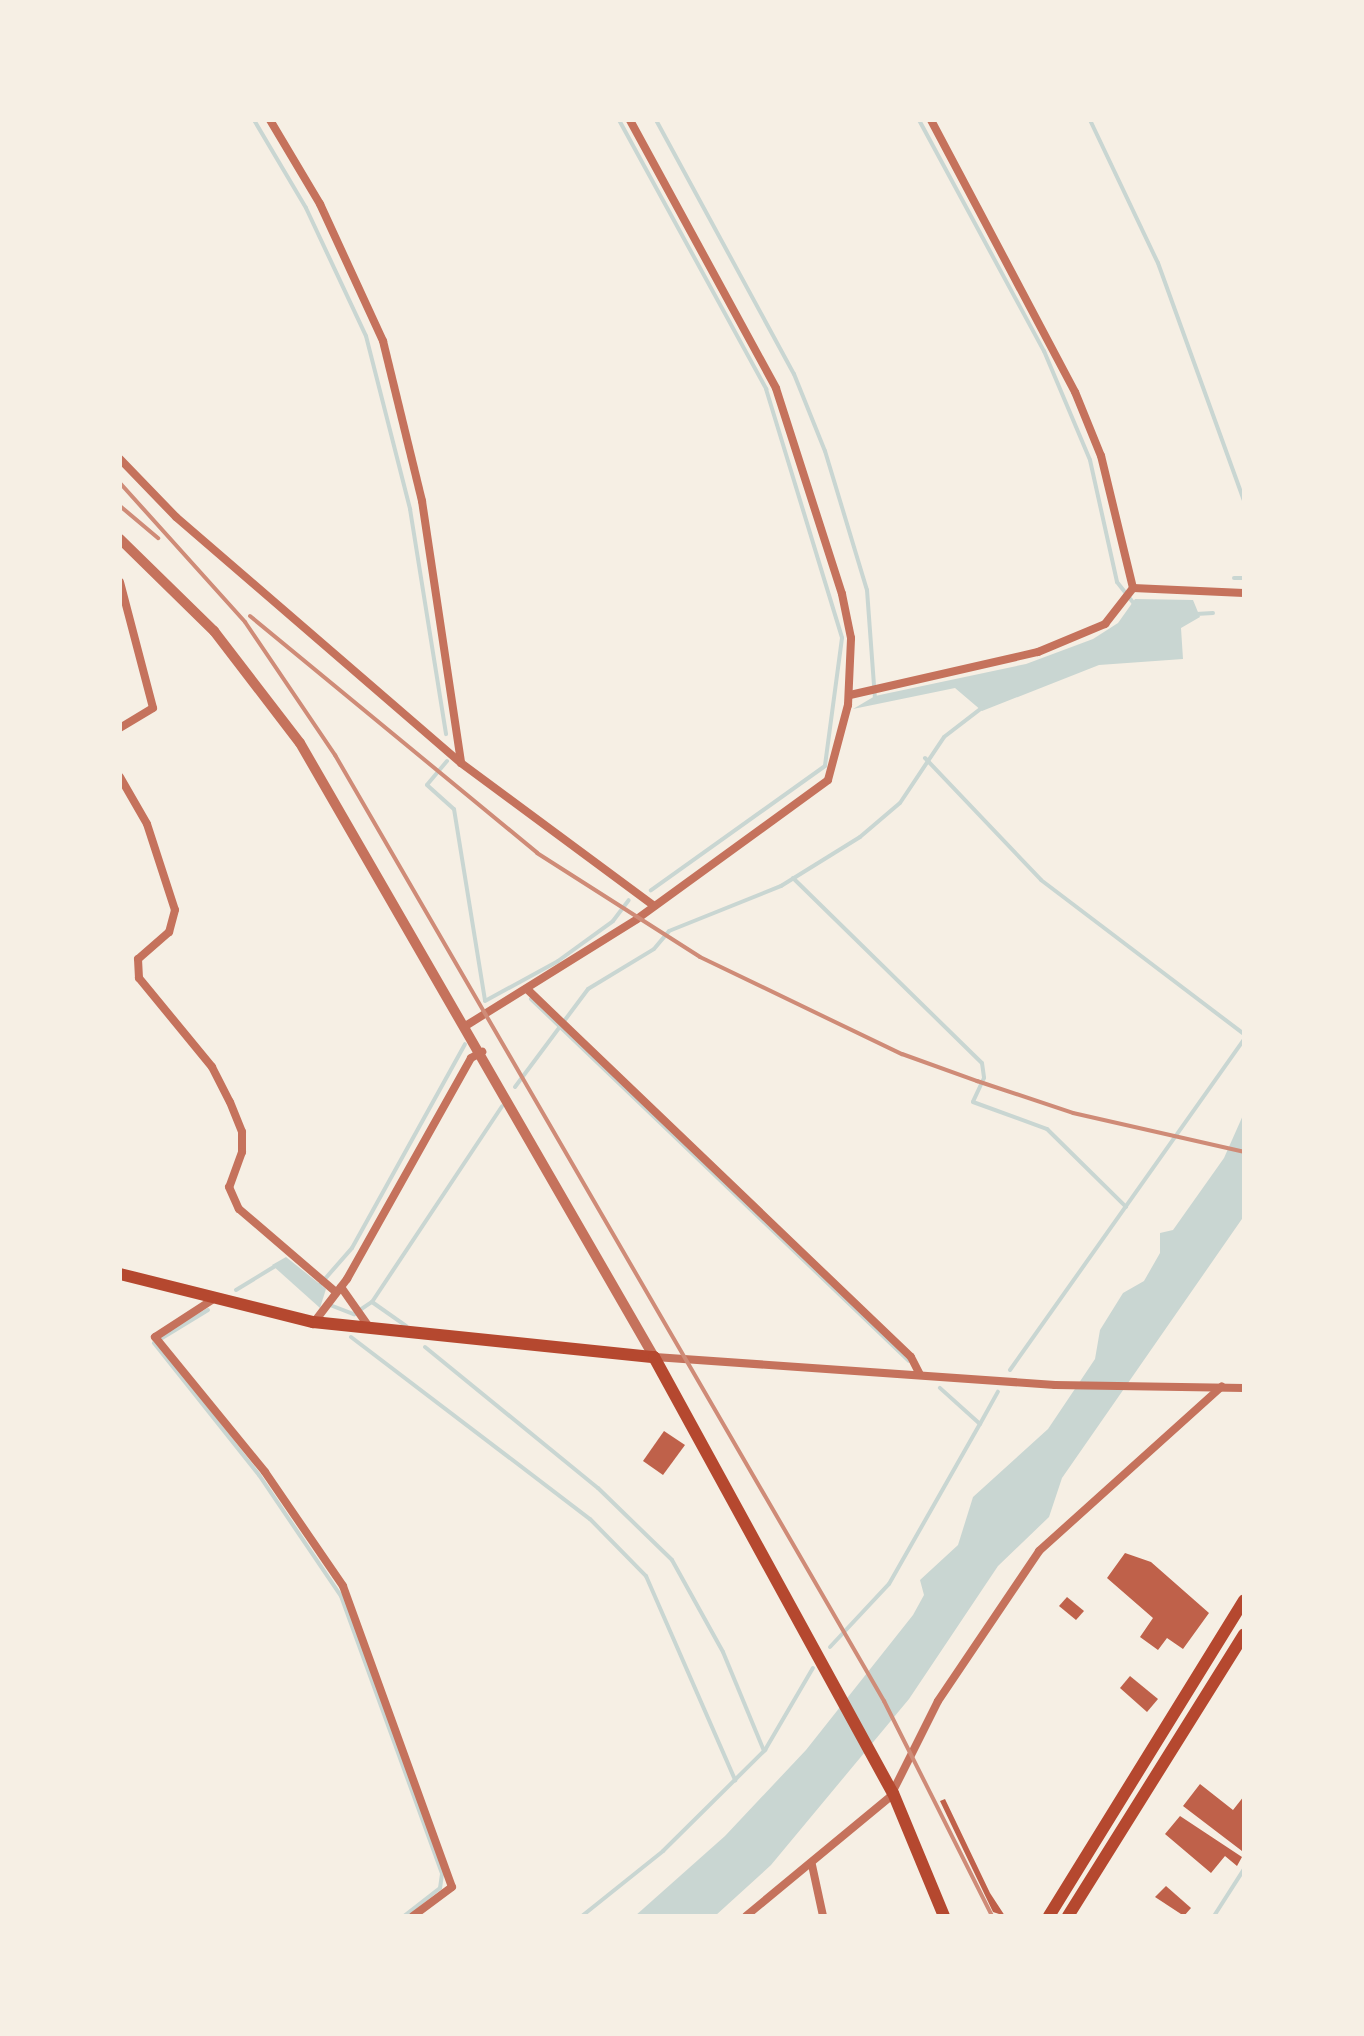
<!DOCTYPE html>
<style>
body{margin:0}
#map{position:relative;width:1364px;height:2036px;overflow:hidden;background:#f6efe4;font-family:"Source Sans 3",sans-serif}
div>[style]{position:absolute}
.water>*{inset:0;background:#c9d6d2}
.stream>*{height:4px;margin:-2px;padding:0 2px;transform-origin:2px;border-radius:2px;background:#c9d6d2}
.building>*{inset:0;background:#bf614a}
.minor>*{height:8px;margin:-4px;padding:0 4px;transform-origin:4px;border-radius:4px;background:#c5725c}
.tertiary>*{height:10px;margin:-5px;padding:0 5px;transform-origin:5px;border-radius:5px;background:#c5725c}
.primary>*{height:12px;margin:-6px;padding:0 6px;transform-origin:6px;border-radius:6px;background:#b5482f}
.rail>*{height:4px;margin:-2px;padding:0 2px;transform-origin:2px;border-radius:2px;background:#cf8b77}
span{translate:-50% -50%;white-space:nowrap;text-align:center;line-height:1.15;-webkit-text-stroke:8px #f6efe4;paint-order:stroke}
.frame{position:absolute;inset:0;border:122px solid #f6efe4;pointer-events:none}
</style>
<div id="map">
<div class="water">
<i style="clip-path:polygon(1135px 599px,1193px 600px,1200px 617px,1181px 628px,1183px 659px,1099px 665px,982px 711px,955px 688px,853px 709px,875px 696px,1026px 664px,1093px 639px,1118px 623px)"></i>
<i style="clip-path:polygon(1244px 1113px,1244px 1216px,1062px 1478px,1049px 1517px,998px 1566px,909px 1699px,771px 1865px,715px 1916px,635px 1916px,725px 1836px,806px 1750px,913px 1615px,924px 1595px,920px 1580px,958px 1545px,973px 1497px,1048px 1429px,1095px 1359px,1100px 1330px,1123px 1293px,1144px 1281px,1160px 1253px,1160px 1233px,1173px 1230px,1224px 1158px)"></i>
<i style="clip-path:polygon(286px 1257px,326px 1289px,320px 1308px,272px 1265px)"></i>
</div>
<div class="stream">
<i style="left:254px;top:120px;width:102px;rotate:59.4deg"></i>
<i style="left:306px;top:208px;width:141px;rotate:64.9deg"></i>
<i style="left:366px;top:336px;width:179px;rotate:75.7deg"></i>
<i style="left:410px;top:509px;width:228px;rotate:80.9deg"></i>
<i style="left:619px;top:120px;width:307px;rotate:61.3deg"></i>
<i style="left:766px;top:389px;width:260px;rotate:73deg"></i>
<i style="left:842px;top:638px;width:129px;rotate:97.6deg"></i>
<i style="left:825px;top:766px;width:214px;rotate:144.5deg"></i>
<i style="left:656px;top:120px;width:289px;rotate:61.5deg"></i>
<i style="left:794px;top:374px;width:83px;rotate:68.1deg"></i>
<i style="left:825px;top:451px;width:145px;rotate:73.2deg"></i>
<i style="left:867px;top:590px;width:110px;rotate:85.8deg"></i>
<i style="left:919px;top:120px;width:263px;rotate:61.6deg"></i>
<i style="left:1044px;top:351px;width:118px;rotate:67.1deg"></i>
<i style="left:1090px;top:460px;width:125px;rotate:77.5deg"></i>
<i style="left:1117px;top:582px;width:29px;rotate:52deg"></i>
<i style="left:1090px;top:120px;width:158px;rotate:64.6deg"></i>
<i style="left:1158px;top:263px;width:252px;rotate:70.1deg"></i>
<i style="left:1234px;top:578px;width:10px"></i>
<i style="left:1196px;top:614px;width:17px;rotate:-3deg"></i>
<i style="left:925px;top:758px;width:168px;rotate:46.4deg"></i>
<i style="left:1041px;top:880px;width:255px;rotate:37.2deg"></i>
<i style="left:447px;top:761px;width:31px;rotate:130deg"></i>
<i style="left:427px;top:785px;width:36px;rotate:42deg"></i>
<i style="left:454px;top:809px;width:194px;rotate:80.8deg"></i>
<i style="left:485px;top:1001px;width:83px;rotate:-28.7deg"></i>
<i style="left:558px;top:961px;width:68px;rotate:-36deg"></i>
<i style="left:613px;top:921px;width:26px;rotate:-53deg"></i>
<i style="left:793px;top:878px;width:264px;rotate:44.4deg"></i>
<i style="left:982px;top:1063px;width:15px;rotate:82deg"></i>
<i style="left:984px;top:1078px;width:26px;rotate:115deg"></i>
<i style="left:973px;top:1102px;width:79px;rotate:20deg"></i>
<i style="left:1047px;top:1129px;width:111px;rotate:44.6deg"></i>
<i style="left:531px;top:999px;width:523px;rotate:43.76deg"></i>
<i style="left:515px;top:1087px;width:122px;rotate:-53.3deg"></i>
<i style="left:588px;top:989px;width:77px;rotate:-31.2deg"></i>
<i style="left:654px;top:949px;width:23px;rotate:-50deg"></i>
<i style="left:669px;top:931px;width:121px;rotate:-21.9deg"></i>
<i style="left:781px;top:886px;width:93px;rotate:-31.8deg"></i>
<i style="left:860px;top:837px;width:52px;rotate:-40.4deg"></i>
<i style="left:900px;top:803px;width:79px;rotate:-56.3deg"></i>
<i style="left:944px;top:737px;width:49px;rotate:-37.6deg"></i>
<i style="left:317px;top:1288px;width:53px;rotate:-48.8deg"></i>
<i style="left:352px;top:1248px;width:233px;rotate:-61deg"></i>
<i style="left:236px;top:1290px;width:48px;rotate:-31.4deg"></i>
<i style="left:372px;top:1302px;width:235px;rotate:-56.4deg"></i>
<i style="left:330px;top:1305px;width:26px;rotate:21deg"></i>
<i style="left:354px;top:1314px;width:22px;rotate:-34deg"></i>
<i style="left:372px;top:1302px;width:42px;rotate:35.2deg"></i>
<i style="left:208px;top:1310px;width:63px;rotate:148.6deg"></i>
<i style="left:154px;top:1343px;width:169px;rotate:51.5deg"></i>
<i style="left:259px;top:1475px;width:146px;rotate:55.9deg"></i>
<i style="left:341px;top:1596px;width:296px;rotate:70deg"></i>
<i style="left:442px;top:1874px;width:14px;rotate:98deg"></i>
<i style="left:440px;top:1888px;width:46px;rotate:142.1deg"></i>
<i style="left:351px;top:1337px;width:300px;rotate:37.3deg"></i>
<i style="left:590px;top:1519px;width:80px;rotate:45.5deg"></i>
<i style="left:646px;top:1576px;width:223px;rotate:66.4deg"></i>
<i style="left:425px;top:1347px;width:223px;rotate:39.2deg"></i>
<i style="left:598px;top:1488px;width:103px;rotate:44.2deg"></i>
<i style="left:672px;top:1560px;width:105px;rotate:61deg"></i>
<i style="left:723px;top:1652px;width:107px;rotate:67.5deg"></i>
<i style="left:1010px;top:1370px;width:405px;rotate:-54.7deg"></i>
<i style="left:980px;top:1424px;width:37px;rotate:-61deg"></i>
<i style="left:830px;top:1647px;width:86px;rotate:-46.9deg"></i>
<i style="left:889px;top:1584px;width:184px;rotate:-60.4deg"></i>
<i style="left:980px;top:1424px;width:54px;rotate:-138deg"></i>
<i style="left:582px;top:1916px;width:104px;rotate:-38.7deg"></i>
<i style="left:663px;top:1851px;width:144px;rotate:-44.7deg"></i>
<i style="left:765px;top:1750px;width:95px;rotate:-59.7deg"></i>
<i style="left:1214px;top:1916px;width:56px;rotate:-57.4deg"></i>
</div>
<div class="building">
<i style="clip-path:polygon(664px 1431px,685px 1445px,663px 1475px,643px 1461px)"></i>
<i style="clip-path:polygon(1125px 1553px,1151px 1562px,1209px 1613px,1183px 1649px,1167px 1638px,1158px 1650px,1140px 1637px,1153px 1618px,1107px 1578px)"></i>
<i style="clip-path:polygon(1067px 1597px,1084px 1611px,1076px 1620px,1059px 1606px)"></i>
<i style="clip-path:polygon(1130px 1676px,1158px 1699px,1147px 1712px,1120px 1688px)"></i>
<i style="clip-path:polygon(1200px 1784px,1233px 1810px,1244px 1796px,1242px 1851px,1183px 1806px)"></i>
<i style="clip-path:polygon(945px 1799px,990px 1893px,1005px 1916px,993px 1912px,940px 1801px)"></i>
<i style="clip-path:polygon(1180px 1816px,1242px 1857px,1237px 1866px,1225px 1856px,1211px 1873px,1165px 1834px)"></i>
<i style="clip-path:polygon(1166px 1886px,1191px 1908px,1184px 1916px,1155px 1897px)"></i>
</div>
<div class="minor">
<i style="left:270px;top:120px;width:98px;rotate:59.2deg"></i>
<i style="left:320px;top:204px;width:151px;rotate:65.3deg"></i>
<i style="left:383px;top:341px;width:165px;rotate:76.3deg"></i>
<i style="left:422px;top:501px;width:265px;rotate:81.5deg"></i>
<i style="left:120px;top:459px;width:81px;rotate:46deg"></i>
<i style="left:176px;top:517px;width:376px;rotate:40.8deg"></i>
<i style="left:461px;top:763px;width:240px;rotate:36.5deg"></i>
<i style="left:120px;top:582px;width:130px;rotate:75.3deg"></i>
<i style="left:153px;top:708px;width:39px;rotate:149deg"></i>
<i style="left:1133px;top:588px;width:111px;rotate:2.6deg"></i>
<i style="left:850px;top:695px;width:193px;rotate:-12.9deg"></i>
<i style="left:1038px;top:652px;width:73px;rotate:-22.7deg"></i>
<i style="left:1105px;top:624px;width:46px;rotate:-52.1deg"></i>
<i style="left:1133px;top:588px;width:136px;rotate:-103.6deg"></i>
<i style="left:1101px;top:456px;width:69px;rotate:-112.1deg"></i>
<i style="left:1075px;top:392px;width:308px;rotate:-117.9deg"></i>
<i style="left:120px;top:777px;width:54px;rotate:60.1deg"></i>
<i style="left:147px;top:824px;width:90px;rotate:72deg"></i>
<i style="left:175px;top:910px;width:23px;rotate:105deg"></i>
<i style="left:169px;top:932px;width:41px;rotate:138.9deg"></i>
<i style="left:138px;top:959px;width:19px;rotate:87deg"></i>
<i style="left:139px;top:978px;width:115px;rotate:50.6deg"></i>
<i style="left:212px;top:1067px;width:39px;rotate:63deg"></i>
<i style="left:230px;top:1102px;width:32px;rotate:68deg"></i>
<i style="left:242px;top:1132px;width:20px;rotate:90deg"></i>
<i style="left:242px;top:1152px;width:37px;rotate:110deg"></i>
<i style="left:229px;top:1187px;width:24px;rotate:66deg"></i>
<i style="left:239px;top:1209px;width:128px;rotate:40.6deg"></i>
<i style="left:528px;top:990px;width:530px;rotate:43.78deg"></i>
<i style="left:911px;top:1357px;width:20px;rotate:63deg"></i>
<i style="left:467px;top:1025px;width:200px;rotate:-31.9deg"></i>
<i style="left:637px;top:919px;width:236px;rotate:-36deg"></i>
<i style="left:828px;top:780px;width:78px;rotate:-75.1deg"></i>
<i style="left:848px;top:705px;width:67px;rotate:-87.4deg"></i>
<i style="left:851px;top:638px;width:45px;rotate:-101.6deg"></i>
<i style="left:842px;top:594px;width:216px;rotate:-107.8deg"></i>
<i style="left:776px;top:388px;width:305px;rotate:-118.6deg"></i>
<i style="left:341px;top:1287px;width:49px;rotate:55deg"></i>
<i style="left:212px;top:1300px;width:68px;rotate:147deg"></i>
<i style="left:155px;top:1337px;width:174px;rotate:50.8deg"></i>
<i style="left:265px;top:1472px;width:138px;rotate:55.6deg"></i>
<i style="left:343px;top:1586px;width:320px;rotate:70.1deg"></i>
<i style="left:452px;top:1887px;width:49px;rotate:143.4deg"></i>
<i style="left:315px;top:1321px;width:53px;rotate:-52.7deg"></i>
<i style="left:347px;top:1279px;width:253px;rotate:-60.7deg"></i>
<i style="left:471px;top:1058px;width:13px;rotate:-29deg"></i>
<i style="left:655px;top:1357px;width:401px;rotate:4deg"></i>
<i style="left:1055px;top:1385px;width:189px;rotate:0.9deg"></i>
<i style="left:812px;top:1865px;width:52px;rotate:77.8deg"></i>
<i style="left:746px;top:1916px;width:187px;rotate:-39.6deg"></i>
<i style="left:890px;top:1797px;width:107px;rotate:-63.4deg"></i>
<i style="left:938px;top:1701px;width:181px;rotate:-56deg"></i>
<i style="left:1039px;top:1551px;width:246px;rotate:-42deg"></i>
</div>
<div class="tertiary">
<i style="left:120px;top:539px;width:132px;rotate:44.4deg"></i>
<i style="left:214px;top:631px;width:141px;rotate:52.5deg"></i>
<i style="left:300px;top:743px;width:709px;rotate:60.03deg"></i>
</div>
<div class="primary">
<i style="left:120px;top:1274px;width:199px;rotate:14deg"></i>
<i style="left:313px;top:1322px;width:343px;rotate:5.9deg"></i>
<i style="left:654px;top:1357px;width:497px;rotate:61.3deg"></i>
<i style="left:893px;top:1793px;width:133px;rotate:67.5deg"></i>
<i style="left:1049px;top:1916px;width:371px;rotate:-58.3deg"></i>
<i style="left:1068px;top:1916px;width:332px;rotate:-58deg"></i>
</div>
<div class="rail">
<i style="left:120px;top:483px;width:187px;rotate:48deg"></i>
<i style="left:245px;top:622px;width:161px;rotate:55.9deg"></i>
<i style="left:335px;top:755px;width:1094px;rotate:59.87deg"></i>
<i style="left:884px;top:1701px;width:241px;rotate:63.3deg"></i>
<i style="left:120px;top:506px;width:50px;rotate:40.1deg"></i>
<i style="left:250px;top:616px;width:372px;rotate:39.5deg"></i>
<i style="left:537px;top:853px;width:193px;rotate:32.5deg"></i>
<i style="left:700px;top:957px;width:224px;rotate:25.7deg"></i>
<i style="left:902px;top:1054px;width:80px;rotate:19.8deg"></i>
<i style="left:977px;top:1081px;width:101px;rotate:18.4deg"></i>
<i style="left:1073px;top:1113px;width:175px;rotate:12.8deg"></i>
</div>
<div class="frame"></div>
</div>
